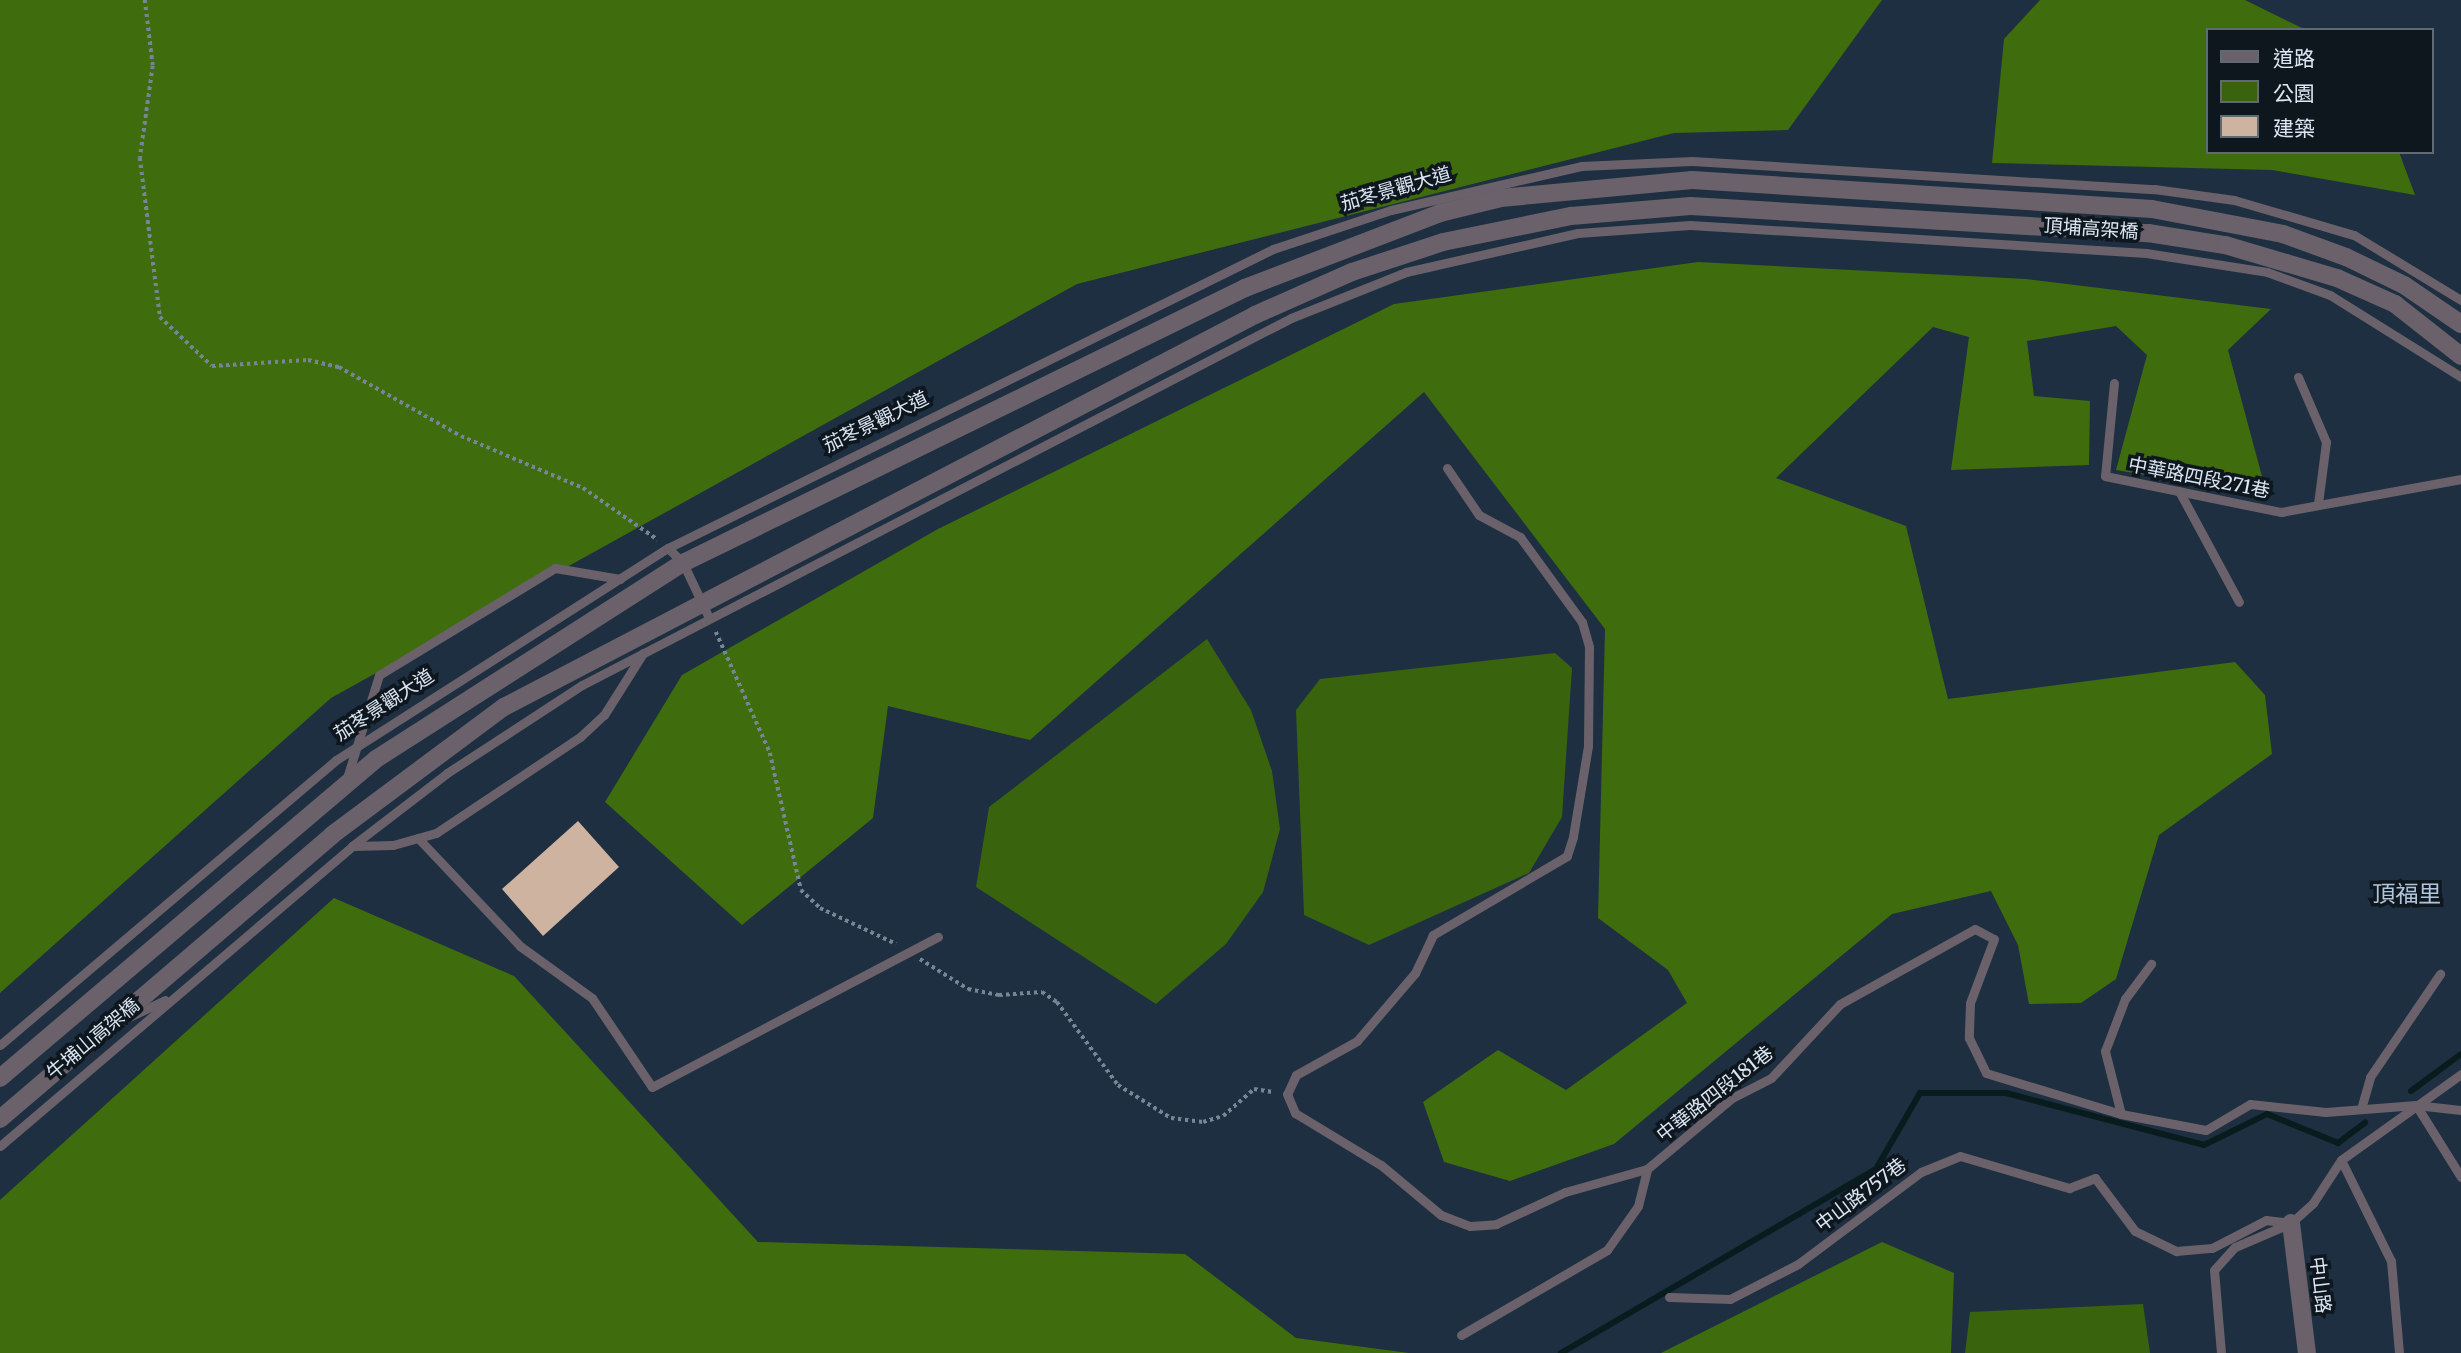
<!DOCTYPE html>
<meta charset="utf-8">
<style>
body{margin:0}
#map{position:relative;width:2461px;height:1353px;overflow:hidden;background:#1d2f41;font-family:Merriweather,"Noto Sans TC",serif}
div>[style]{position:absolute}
.green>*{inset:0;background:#39630d}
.forest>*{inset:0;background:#3f6c0d}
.stream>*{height:6px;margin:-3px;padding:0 3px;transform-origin:3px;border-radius:3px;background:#081c1e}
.building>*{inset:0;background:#ceb3a0}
.path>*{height:3.5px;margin-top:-1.75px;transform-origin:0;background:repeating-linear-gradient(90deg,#778695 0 3.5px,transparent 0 7px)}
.service>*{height:9px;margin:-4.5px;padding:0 4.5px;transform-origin:4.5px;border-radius:4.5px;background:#6a616a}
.minor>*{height:18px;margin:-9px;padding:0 9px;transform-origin:9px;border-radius:9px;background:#6a616a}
.tertiary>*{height:18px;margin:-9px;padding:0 9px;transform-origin:9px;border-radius:9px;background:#6a616a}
span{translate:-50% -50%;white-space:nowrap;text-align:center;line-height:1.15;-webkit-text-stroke:7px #0e161e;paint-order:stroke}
.street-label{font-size:19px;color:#dbe7f3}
.quarter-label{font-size:23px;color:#afc5dc}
.legend{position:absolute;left:2206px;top:28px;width:228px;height:126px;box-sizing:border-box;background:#0e161e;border:2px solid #606a73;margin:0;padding:9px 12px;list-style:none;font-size:21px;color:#dbe7f3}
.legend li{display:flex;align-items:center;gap:14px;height:35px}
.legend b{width:35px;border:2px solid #606a73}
</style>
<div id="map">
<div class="green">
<i style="clip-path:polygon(1207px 639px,1251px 710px,1272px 771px,1280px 829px,1263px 892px,1226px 944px,1156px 1004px,976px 887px,989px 807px)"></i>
<i style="clip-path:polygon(1555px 653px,1572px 668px,1562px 817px,1529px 873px,1369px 945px,1304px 915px,1296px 710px,1320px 679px)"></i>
<i style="clip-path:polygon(2143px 1304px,2150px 1353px,1965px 1353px,1970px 1312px)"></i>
</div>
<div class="forest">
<i style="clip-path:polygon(0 0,1882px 0,1788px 130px,1674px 133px,1077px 284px,331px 698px,0 993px)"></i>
<i style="clip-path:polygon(2040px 0,2245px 0,2306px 30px,2207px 30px,2207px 152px,2399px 152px,2415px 195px,2272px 170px,1992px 163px,2004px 39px)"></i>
<i style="clip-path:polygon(1698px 262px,2026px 279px,2271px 309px,2228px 350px,2267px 495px,2116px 470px,2147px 355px,2116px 326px,2027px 341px,2034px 396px,2090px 401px,2089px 465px,1951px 470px,1969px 337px,1933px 327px,1776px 478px,1906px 526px,1948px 699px,2235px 662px,2265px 695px,2272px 754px,2159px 835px,2116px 979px,2081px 1003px,2029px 1004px,2018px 945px,1991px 891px,1892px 914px,1614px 1144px,1510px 1181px,1444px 1162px,1423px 1102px,1498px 1050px,1566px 1090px,1687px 1003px,1668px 970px,1598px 918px,1605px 629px,1424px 392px,1030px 740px,888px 706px,873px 818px,742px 925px,605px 802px,682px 675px,938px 529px,1394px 304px)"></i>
<i style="clip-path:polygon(334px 898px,514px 976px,758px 1242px,1185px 1254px,1296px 1338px,1409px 1353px,0 1353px,0 1200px)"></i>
<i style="clip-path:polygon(1882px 1242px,1954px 1273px,1951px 1353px,1661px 1353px)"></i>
</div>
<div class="stream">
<i style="left:2411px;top:1091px;width:62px;rotate:-36.5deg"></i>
<i style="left:1561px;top:1353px;width:365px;rotate:-30.3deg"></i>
<i style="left:1876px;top:1169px;width:88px;rotate:-59.9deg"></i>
<i style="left:1920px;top:1093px;width:86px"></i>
<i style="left:2006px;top:1093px;width:205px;rotate:14.7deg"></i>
<i style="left:2204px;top:1145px;width:70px;rotate:-26.2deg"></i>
<i style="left:2267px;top:1114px;width:77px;rotate:22.2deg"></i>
<i style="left:2338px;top:1143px;width:34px;rotate:-37deg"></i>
</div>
<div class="building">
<i style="clip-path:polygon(578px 821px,619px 867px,543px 936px,502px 889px)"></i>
</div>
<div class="path">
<i style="left:145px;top:0;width:66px;rotate:83.1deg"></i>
<i style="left:153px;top:66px;width:93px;rotate:98deg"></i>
<i style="left:140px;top:158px;width:160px;rotate:82.8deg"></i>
<i style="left:160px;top:317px;width:71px;rotate:43.3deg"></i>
<i style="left:212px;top:366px;width:96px;rotate:-3.6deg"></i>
<i style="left:308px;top:360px;width:32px;rotate:13deg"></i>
<i style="left:339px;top:367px;width:140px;rotate:29.5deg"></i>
<i style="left:461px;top:436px;width:133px;rotate:23.1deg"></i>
<i style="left:583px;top:488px;width:91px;rotate:34.7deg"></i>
<i style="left:716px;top:632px;width:133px;rotate:65.9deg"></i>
<i style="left:770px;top:753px;width:140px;rotate:77.2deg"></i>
<i style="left:801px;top:890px;width:26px;rotate:43deg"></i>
<i style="left:820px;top:908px;width:84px;rotate:25.3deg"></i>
<i style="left:920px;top:959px;width:57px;rotate:32deg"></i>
<i style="left:968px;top:989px;width:32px;rotate:11deg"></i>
<i style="left:999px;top:995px;width:43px;rotate:-4deg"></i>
<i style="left:1042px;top:992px;width:18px;rotate:34deg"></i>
<i style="left:1057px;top:1002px;width:103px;rotate:53.7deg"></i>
<i style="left:1118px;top:1085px;width:62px;rotate:31.9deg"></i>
<i style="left:1171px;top:1118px;width:32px;rotate:7deg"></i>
<i style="left:1203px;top:1122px;width:21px;rotate:-17deg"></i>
<i style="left:1223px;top:1116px;width:41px;rotate:-41.1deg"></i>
<i style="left:1254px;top:1089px;width:20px;rotate:9deg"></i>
</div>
<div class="service">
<i style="left:2298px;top:377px;width:71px;rotate:66.7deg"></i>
<i style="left:2326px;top:442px;width:63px;rotate:97.4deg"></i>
<i style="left:2114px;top:383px;width:93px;rotate:95.5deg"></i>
<i style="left:2105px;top:476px;width:180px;rotate:11.6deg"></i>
<i style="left:2281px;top:512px;width:183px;rotate:-10.4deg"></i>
<i style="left:1447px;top:468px;width:57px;rotate:55.8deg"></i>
<i style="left:1479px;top:515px;width:47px;rotate:28.2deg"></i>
<i style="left:1520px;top:537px;width:105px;rotate:53.9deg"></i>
<i style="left:1582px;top:622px;width:26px;rotate:74deg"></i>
<i style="left:1589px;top:647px;width:99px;rotate:90.6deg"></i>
<i style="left:1588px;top:746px;width:92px;rotate:99.4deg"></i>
<i style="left:1573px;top:837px;width:20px;rotate:108deg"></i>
<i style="left:1567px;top:856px;width:156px;rotate:149.5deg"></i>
<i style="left:1433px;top:935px;width:42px;rotate:115.3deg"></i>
<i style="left:1415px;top:973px;width:89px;rotate:130.5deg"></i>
<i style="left:1357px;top:1041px;width:70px;rotate:150.9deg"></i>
<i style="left:1296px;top:1075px;width:21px;rotate:115deg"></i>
<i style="left:1287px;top:1094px;width:21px;rotate:67deg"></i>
<i style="left:1295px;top:1113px;width:100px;rotate:31.2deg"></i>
<i style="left:1381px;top:1165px;width:78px;rotate:39.8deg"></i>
<i style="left:1441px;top:1215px;width:31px;rotate:21deg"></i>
<i style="left:1470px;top:1226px;width:26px;rotate:-4deg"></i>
<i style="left:1496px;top:1224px;width:76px;rotate:-24.9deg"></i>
<i style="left:1565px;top:1192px;width:85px;rotate:-15.7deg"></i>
<i style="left:1647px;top:1169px;width:111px;rotate:-39.9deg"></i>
<i style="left:1732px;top:1098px;width:44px;rotate:-27.1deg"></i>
<i style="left:1771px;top:1078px;width:101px;rotate:-47deg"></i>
<i style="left:1840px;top:1004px;width:154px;rotate:-29.1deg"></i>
<i style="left:1975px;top:929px;width:21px;rotate:28deg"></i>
<i style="left:1994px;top:939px;width:68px;rotate:110.6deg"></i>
<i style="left:1970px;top:1003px;width:35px;rotate:92deg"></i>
<i style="left:1969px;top:1038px;width:39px;rotate:64deg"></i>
<i style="left:1986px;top:1073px;width:141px;rotate:16.9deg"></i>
<i style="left:2121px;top:1114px;width:86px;rotate:10.7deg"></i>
<i style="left:2206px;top:1130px;width:51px;rotate:-30.6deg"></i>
<i style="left:2250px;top:1104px;width:76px;rotate:6deg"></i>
<i style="left:2326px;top:1112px;width:90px;rotate:-4.4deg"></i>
<i style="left:2416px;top:1105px;width:45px;rotate:6.3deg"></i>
<i style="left:2179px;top:491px;width:126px;rotate:61.6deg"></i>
<i style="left:668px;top:548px;width:21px;rotate:45deg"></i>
<i style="left:683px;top:563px;width:61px;rotate:64.7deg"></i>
<i style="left:346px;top:781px;width:111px;rotate:-72.7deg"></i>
<i style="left:379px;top:675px;width:206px;rotate:-31.3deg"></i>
<i style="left:555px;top:568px;width:66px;rotate:9.6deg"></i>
<i style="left:418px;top:838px;width:149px;rotate:46.6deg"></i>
<i style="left:520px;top:946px;width:89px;rotate:35.8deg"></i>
<i style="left:592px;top:998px;width:107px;rotate:56deg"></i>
<i style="left:652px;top:1087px;width:323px;rotate:-27.7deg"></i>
<i style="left:352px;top:846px;width:41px;rotate:-1.4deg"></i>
<i style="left:393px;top:845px;width:45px;rotate:-15.6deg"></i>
<i style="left:436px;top:833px;width:173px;rotate:-33.7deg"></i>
<i style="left:580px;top:737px;width:33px;rotate:-43deg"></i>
<i style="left:604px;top:715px;width:73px;rotate:-57.8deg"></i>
<i style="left:127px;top:1018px;width:42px;rotate:-25.3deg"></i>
<i style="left:0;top:1045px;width:441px;rotate:-40.3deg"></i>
<i style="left:336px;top:760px;width:394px;rotate:-32.6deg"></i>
<i style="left:668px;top:548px;width:675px;rotate:-26.3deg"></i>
<i style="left:1273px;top:249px;width:124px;rotate:-18.3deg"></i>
<i style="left:1391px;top:210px;width:195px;rotate:-13deg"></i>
<i style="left:1581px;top:166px;width:111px;rotate:-2.6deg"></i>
<i style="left:1692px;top:161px;width:463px;rotate:3.5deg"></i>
<i style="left:2154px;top:189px;width:81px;rotate:7.8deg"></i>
<i style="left:2234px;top:200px;width:125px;rotate:16.3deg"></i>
<i style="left:2354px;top:235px;width:125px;rotate:31.3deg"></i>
<i style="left:2416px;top:1105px;width:85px;rotate:58deg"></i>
<i style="left:2361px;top:1109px;width:33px;rotate:-74deg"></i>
<i style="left:2370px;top:1077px;width:125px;rotate:-55.8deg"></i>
<i style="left:2121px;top:1114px;width:65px;rotate:-104.3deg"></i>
<i style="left:2105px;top:1051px;width:56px;rotate:-69deg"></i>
<i style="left:2125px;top:999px;width:44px;rotate:-53.4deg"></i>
<i style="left:0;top:1146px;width:462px;rotate:-40.4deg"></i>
<i style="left:352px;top:846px;width:120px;rotate:-37.5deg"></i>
<i style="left:447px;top:773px;width:161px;rotate:-33.1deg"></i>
<i style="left:582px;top:685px;width:798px;rotate:-27.37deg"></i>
<i style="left:1291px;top:318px;width:124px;rotate:-21.8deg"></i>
<i style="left:1406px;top:272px;width:176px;rotate:-12.8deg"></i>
<i style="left:1578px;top:233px;width:112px;rotate:-4.1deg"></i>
<i style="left:1690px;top:225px;width:457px;rotate:3.5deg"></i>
<i style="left:2146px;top:253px;width:122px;rotate:8.9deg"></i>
<i style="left:2267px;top:272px;width:67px;rotate:20.1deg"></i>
<i style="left:2330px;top:295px;width:155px;rotate:32deg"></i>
<i style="left:2341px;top:1160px;width:113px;rotate:63.7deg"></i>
<i style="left:2391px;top:1261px;width:92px;rotate:85deg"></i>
<i style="left:1669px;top:1297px;width:61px;rotate:1.9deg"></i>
<i style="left:1730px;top:1299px;width:76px;rotate:-27.2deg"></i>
<i style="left:1798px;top:1264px;width:154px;rotate:-36.8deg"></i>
<i style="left:1921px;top:1172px;width:42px;rotate:-22.3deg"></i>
<i style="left:1960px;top:1156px;width:114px;rotate:16.4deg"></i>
<i style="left:2069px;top:1188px;width:28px;rotate:-21deg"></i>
<i style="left:2095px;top:1178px;width:66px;rotate:53deg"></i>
<i style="left:2135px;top:1231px;width:46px;rotate:26deg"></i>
<i style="left:2176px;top:1251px;width:36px;rotate:-5deg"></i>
<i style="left:2212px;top:1248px;width:61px;rotate:-27.4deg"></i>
<i style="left:2266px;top:1220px;width:25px;rotate:7deg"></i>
<i style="left:1461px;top:1335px;width:169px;rotate:-30.2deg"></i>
<i style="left:1607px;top:1250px;width:54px;rotate:-54.8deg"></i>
<i style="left:1638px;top:1206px;width:38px;rotate:-76deg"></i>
<i style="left:2221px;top:1353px;width:83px;rotate:-94.8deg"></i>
<i style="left:2214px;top:1270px;width:31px;rotate:-48deg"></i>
<i style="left:2235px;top:1247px;width:61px;rotate:-23.2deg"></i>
<i style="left:2291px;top:1223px;width:30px;rotate:-42deg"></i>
<i style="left:2313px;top:1203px;width:51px;rotate:-56.9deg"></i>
<i style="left:2341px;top:1160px;width:148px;rotate:-35.6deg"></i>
</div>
<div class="minor">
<i style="left:2291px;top:1223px;width:131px;rotate:83deg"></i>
</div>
<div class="tertiary">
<i style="left:0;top:1078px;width:493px;rotate:-40.3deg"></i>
<i style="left:376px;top:759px;width:364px;rotate:-32.6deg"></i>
<i style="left:683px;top:563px;width:626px;rotate:-26.07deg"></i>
<i style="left:1245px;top:288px;width:209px;rotate:-21deg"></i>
<i style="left:1440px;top:213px;width:63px;rotate:-13.8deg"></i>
<i style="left:1501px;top:198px;width:192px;rotate:-5.4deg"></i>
<i style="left:1692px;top:180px;width:461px;rotate:3.6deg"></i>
<i style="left:2152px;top:209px;width:133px;rotate:10.8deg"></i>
<i style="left:2283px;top:234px;width:67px;rotate:20.1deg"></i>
<i style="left:2346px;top:257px;width:64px;rotate:25.8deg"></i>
<i style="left:2404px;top:285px;width:69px;rotate:34.4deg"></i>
<i style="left:0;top:1119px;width:437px;rotate:-40.5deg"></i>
<i style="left:332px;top:835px;width:214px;rotate:-36.7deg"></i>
<i style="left:504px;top:707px;width:847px;rotate:-27.56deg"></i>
<i style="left:1255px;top:315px;width:106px;rotate:-23.9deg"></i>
<i style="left:1352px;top:272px;width:96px;rotate:-18.2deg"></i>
<i style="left:1443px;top:242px;width:131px;rotate:-11.5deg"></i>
<i style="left:1571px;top:216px;width:120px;rotate:-4.8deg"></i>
<i style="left:1691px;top:206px;width:458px;rotate:3.4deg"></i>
<i style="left:2148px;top:233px;width:78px;rotate:8.9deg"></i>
<i style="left:2225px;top:245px;width:117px;rotate:16.4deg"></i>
<i style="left:2337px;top:278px;width:64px;rotate:24.1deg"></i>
<i style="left:2395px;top:304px;width:84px;rotate:38.2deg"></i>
</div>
<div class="street-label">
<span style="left:1396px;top:189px;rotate:-16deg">茄苳景觀大道</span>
<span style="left:2091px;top:229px;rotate:4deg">頂埔高架橋</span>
<span style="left:876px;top:422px;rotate:-26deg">茄苳景觀大道</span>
<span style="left:2199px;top:478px;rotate:11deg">中華路四段271巷</span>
<span style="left:384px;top:705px;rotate:-33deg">茄苳景觀大道</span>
<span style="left:93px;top:1039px;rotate:-40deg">牛埔山高架橋</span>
<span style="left:1715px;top:1094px;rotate:-38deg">中華路四段181巷</span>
<span style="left:1861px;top:1195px;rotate:-37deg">中山路757巷</span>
<span style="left:2320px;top:1285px;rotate:83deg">中山路</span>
</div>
<div class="quarter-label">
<span style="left:2407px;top:894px">頂福里</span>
</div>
<ul class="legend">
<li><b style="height:9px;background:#6a616a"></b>道路</li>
<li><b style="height:19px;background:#39630d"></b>公園</li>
<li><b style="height:19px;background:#ceb3a0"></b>建築</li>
</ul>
</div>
